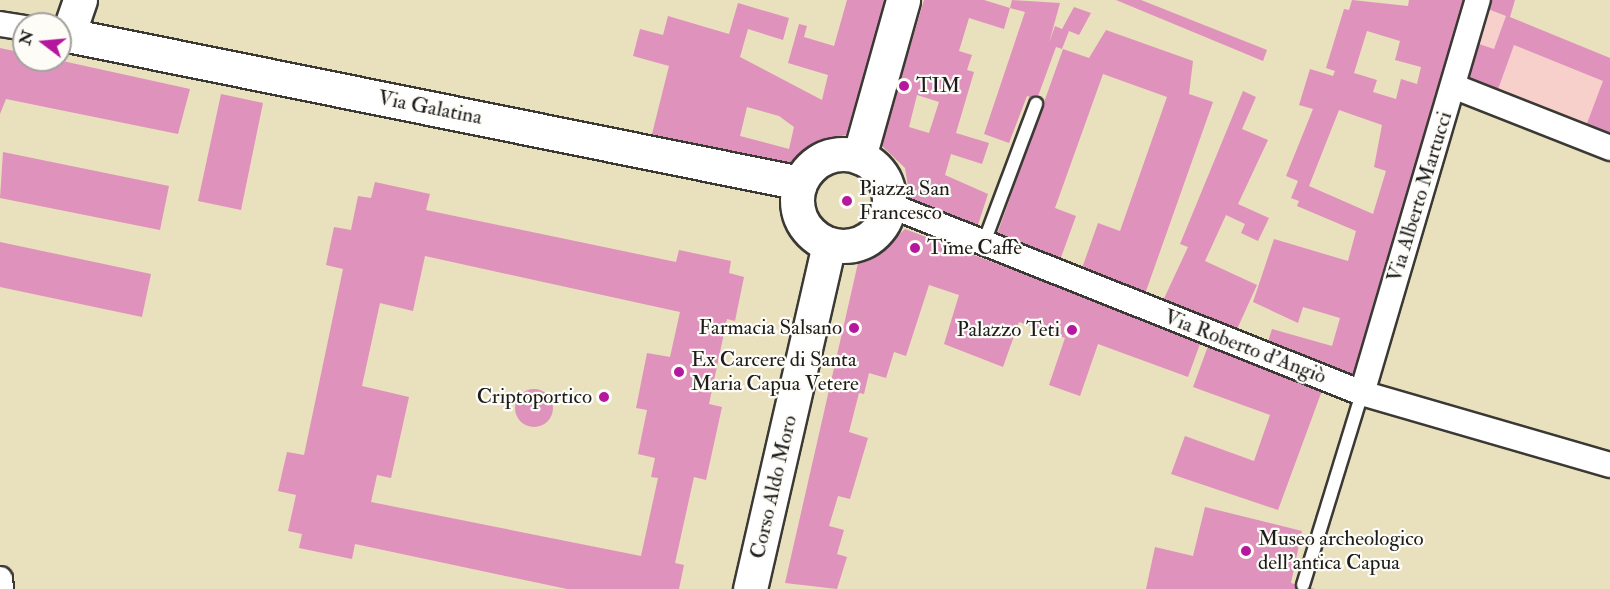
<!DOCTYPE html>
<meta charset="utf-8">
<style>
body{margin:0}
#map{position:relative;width:1610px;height:589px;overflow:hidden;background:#e9e0bd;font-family:"IM FELL Double Pica",serif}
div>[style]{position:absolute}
.built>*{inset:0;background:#f7d0cc}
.building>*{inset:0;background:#df92bc}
.round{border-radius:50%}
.roads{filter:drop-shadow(2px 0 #3b3934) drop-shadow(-2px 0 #3b3934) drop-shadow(0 2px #3b3934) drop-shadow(0 -2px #3b3934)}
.service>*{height:12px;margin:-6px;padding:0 6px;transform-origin:6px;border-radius:6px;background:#fff}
.minor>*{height:24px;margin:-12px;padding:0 12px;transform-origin:12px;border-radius:12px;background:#fff}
.secondary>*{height:33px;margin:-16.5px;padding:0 16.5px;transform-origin:16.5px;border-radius:16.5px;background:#fff}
.secondary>.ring{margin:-16.5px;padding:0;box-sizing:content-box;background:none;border:33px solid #fff;border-radius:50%}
.dots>*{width:16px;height:16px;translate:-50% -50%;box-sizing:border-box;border:3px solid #fdfcf7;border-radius:50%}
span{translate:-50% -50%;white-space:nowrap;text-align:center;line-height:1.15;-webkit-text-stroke:4.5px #fdfcf7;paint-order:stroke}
.poi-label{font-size:21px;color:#1c1c1c}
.left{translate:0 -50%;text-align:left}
.right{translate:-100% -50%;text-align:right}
.street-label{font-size:21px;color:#1c1c1c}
.north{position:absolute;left:12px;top:12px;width:60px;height:60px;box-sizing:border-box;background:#fdfcf7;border:2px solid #a3a29f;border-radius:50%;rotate:286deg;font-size:16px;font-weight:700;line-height:24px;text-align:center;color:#1c1c1c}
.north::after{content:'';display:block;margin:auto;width:21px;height:27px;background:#b5179e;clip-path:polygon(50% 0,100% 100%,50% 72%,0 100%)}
</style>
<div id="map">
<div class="built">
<i style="clip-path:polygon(1486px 9px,1610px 58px,1610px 135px,1465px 80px)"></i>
</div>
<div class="building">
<i style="clip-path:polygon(evenodd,847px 0,886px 0,846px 135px,814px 142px,788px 169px,651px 138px,669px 66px,633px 56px,640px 29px,663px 35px,668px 16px,729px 34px,738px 3px,789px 18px,783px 40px,748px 29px,740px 57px,822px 100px,828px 75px,788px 63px,799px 24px,807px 26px,804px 37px,834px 46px,847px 0,747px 107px,779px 116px,794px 127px,789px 149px,740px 136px,747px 107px)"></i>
<i style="clip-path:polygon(evenodd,924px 0,984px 0,1010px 8px,1012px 0,1060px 3px,1049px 43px,1055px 26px,1062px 29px,1074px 7px,1091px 13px,1079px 35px,1069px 31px,1062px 49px,1056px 47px,1037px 99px,1027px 96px,1009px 143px,984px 134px,1025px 12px,1010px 8px,1004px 29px,969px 18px,959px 51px,972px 55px,967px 70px,974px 72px,956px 133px,989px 143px,982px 164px,951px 154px,945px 175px,988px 194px,976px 231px,912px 210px,905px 168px,881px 145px,924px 0,917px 95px,939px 102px,929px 133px,909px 127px,917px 95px)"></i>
<i style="clip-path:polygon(1116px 0,1141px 0,1267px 50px,1263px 61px)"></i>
<i style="clip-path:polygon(evenodd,1352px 0,1408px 6px,1409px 0,1467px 0,1355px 386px,1265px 351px,1272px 329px,1332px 346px,1340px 318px,1303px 307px,1298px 323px,1253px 302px,1274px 239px,1348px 261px,1356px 231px,1297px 206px,1299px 201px,1291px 198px,1298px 181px,1286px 176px,1313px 109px,1299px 105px,1310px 69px,1333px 76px,1335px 71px,1326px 68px,1344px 9px,1349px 10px,1352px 0,1367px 31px,1400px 41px,1395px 60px,1421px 67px,1417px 84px,1401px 79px,1396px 99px,1373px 92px,1377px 80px,1354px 73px,1367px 31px,1352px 0,1339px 110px,1382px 125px,1374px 167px,1386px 171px,1373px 214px,1309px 186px,1339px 110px)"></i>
<i style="clip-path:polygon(1482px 0,1515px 0,1510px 17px,1610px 58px,1610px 135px,1586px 126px,1603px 81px,1514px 45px,1497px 92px,1465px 80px,1479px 44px,1494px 49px,1506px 16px,1480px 6px)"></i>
<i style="clip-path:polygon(1106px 30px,1193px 61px,1189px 94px,1213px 102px,1145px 294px,1081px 271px,1098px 223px,1120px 231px,1167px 97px,1103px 74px,1055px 208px,1076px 216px,1059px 263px,995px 240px,1063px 49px,1089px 58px)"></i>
<i style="clip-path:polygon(0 48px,24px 53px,24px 60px,58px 60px,190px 89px,178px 134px,6px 99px,0 114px)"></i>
<i style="clip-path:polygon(1243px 91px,1256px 97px,1242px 129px,1268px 140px,1238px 204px,1269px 218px,1258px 241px,1241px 233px,1245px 224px,1226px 215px,1205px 261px,1257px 285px,1233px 338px,1161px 305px,1188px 247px,1180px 244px)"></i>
<i style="clip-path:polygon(221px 94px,263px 103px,241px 210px,198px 201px)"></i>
<i style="clip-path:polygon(3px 152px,169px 186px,160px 230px,0 198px)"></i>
<i style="clip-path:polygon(evenodd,375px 182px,430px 194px,426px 210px,676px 262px,679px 250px,731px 261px,729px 273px,744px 277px,735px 321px,727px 319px,709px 404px,722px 407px,706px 480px,694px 477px,675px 563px,684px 565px,679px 589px,567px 589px,355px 544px,352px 559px,299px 548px,302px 534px,288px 531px,296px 495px,278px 491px,287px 452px,304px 455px,343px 269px,326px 265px,334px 227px,351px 230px,358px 196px,371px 198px,375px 182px,425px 256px,680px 312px,670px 357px,647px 353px,636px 408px,647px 410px,638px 454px,655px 458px,651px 477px,658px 478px,641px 556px,371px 502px,377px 475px,391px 478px,409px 397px,362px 386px,380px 303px,413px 311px,425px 256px)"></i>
<i style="clip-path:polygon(905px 229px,1201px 341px,1188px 377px,1098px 344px,1080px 396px,1049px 385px,1065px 338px,1019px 322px,1003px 367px,944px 344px,959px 295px,929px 285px,906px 356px,894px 352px,886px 378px,869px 373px,864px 394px,859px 393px,849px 432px,868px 438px,850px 499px,838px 496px,829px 526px,844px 530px,837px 554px,847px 557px,837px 589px,785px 583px,858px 263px,875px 257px)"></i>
<i style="clip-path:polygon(0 242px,151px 274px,142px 317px,0 287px)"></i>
<i style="clip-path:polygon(1208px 346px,1323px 388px,1278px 510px,1171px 474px,1185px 436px,1254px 461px,1270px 415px,1193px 387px)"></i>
<i class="round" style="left:515px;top:389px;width:38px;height:38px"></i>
<i style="clip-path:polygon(1205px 507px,1302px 531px,1291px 583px,1315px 589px,1146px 589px,1155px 547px,1193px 556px)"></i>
</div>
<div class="roads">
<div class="service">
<i style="left:983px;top:245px;width:151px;rotate:-69.4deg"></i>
<i style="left:1303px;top:585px;width:201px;rotate:-72.9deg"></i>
</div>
<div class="minor">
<i style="left:0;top:24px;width:24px;rotate:9deg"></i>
<i style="left:1453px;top:86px;width:169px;rotate:21.5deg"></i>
<i style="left:889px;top:205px;width:509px;rotate:21.68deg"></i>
<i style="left:1362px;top:393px;width:258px;rotate:16.2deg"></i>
<i style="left:1362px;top:393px;width:410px;rotate:-73.6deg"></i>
<i style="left:0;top:579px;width:10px;rotate:84deg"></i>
</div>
<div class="secondary">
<i style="left:80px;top:0;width:37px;rotate:109deg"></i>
<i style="left:68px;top:35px;width:747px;rotate:11.43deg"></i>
<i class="ring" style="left:797px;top:154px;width:59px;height:59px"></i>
<i style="left:859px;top:157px;width:163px;rotate:-74.3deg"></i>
<i style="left:750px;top:589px;width:354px;rotate:-77.1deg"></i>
</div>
</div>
<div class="dots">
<i style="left:904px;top:86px;background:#b5179e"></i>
<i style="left:847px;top:201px;background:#b5179e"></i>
<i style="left:915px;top:248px;background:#b5179e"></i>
<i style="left:854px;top:328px;background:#b5179e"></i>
<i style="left:1072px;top:330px;background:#b5179e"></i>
<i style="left:679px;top:372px;background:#b5179e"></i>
<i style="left:604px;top:397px;background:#b5179e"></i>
<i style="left:1246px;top:551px;background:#b5179e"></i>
</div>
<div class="poi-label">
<span class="left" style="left:916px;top:86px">TIM</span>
<span class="left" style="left:859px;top:201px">Piazza San<br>Francesco</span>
<span class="left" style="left:927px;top:248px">Time Caffè</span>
<span class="right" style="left:842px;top:328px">Farmacia Salsano</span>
<span class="right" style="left:1060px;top:330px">Palazzo Teti</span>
<span class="left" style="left:691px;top:372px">Ex Carcere di Santa<br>Maria Capua Vetere</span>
<span class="right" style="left:592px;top:397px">Criptoportico</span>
<span class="left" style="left:1258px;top:551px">Museo archeologico<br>dell'antica Capua</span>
</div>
<div class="street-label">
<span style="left:430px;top:108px;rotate:11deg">Via Galatina</span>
<span style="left:1420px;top:197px;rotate:-73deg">Via Alberto Martucci</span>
<span style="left:1245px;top:347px;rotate:21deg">Via Roberto d'Angiò</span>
<span style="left:774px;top:487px;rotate:-77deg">Corso Aldo Moro</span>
</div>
<div class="north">N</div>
</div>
